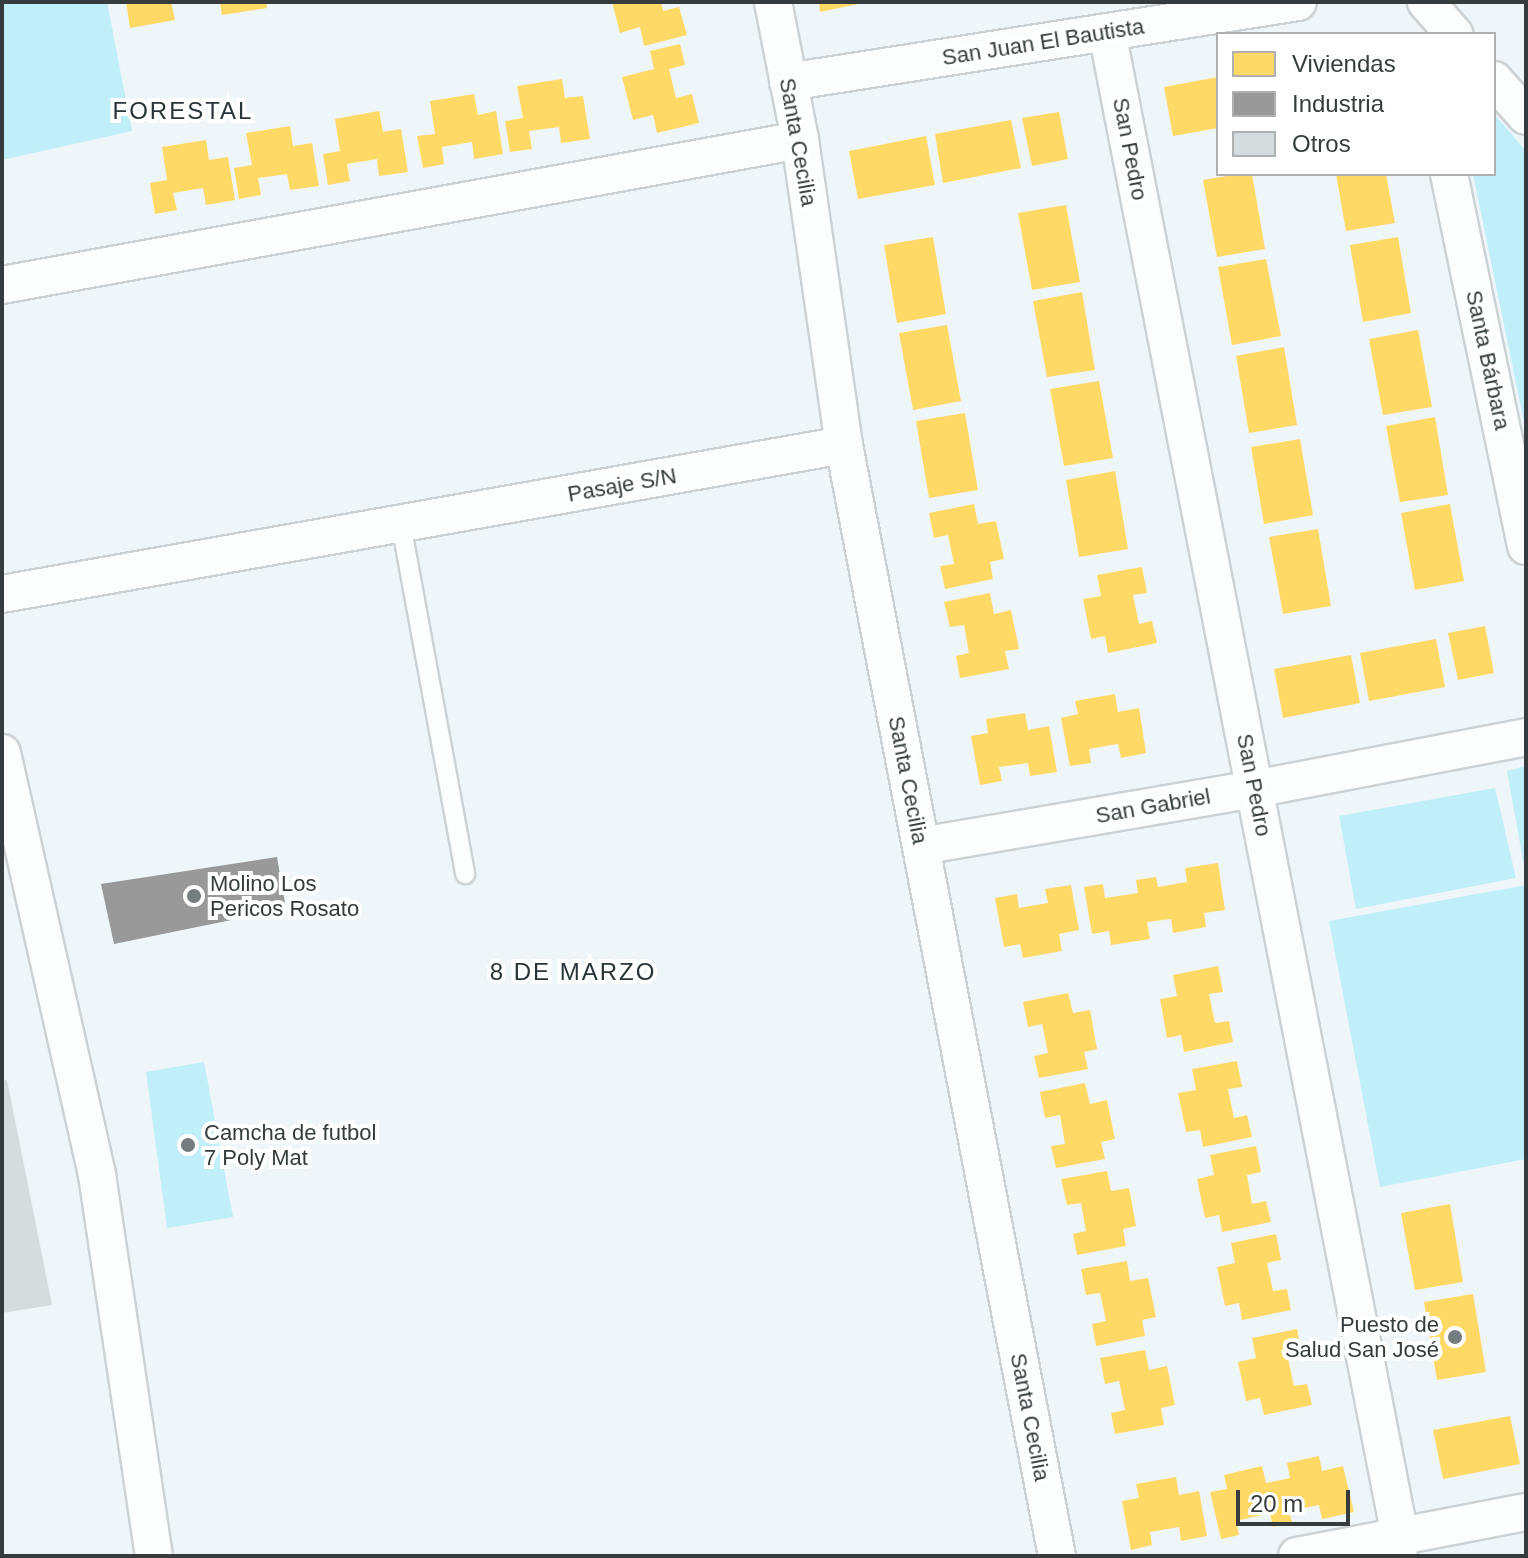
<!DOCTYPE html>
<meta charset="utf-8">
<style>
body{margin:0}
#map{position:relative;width:1528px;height:1558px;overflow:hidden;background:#eef6f9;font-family:Helvetica,sans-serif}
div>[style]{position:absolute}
.green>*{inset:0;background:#c1eff9}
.homes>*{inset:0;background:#ffd966}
.industry>*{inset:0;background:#999}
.building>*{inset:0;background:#d5dcde}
.roads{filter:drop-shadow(2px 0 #ccd2d4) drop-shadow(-2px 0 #ccd2d4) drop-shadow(0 2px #ccd2d4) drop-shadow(0 -2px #ccd2d4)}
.lane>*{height:18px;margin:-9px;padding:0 9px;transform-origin:9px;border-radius:9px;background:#fcfefe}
.street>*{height:36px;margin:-18px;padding:0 18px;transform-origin:18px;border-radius:18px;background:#fcfefe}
.dots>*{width:22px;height:22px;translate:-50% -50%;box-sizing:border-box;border:4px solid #fff;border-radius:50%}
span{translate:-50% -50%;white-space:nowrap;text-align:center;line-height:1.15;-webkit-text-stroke:8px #fff;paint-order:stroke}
.street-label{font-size:22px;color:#363c3d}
.poi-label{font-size:22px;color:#363c3d}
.left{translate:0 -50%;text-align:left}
.right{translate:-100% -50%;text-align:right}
.neighbourhood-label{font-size:24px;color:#293538;letter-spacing:2px}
.frame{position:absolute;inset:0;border:4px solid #363c3d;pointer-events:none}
.legend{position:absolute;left:1216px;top:32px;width:280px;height:144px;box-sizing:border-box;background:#fff;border:2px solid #afb1b1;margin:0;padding:10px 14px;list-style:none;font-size:24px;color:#363c3d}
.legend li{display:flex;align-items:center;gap:16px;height:40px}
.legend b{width:40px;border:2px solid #afb1b1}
.scale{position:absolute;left:1236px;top:1490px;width:114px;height:36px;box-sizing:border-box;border:4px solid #363c3d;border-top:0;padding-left:10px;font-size:24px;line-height:28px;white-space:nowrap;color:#363c3d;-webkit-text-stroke:6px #fff;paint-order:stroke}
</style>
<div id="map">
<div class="green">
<i style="clip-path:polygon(2px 2px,107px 2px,132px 131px,2px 160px)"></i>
<i style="clip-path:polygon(1494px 114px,1526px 151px,1526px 432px,1473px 174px,1494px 174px)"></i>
<i style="clip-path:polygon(1526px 766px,1526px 877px,1507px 771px)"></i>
<i style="clip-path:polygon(1495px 788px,1516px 878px,1356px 909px,1339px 816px)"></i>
<i style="clip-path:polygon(1526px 885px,1526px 1159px,1380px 1187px,1329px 921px)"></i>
<i style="clip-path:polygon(204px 1062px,233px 1217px,167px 1228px,146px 1072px)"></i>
</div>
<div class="homes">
<i style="clip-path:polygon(126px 2px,171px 2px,175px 20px,130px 28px)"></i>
<i style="clip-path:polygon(220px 2px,266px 2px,267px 8px,222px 15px)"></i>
<i style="clip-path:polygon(612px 2px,661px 2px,663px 11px,679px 7px,687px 35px,644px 46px,640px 27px,620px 33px)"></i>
<i style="clip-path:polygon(819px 2px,863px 2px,863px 3px,820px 12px)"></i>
<i style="clip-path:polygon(680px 44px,685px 65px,669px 69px,676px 98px,692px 94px,699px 123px,657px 133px,653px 115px,633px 120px,622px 77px,654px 69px,650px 51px)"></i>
<i style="clip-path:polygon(1218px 77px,1218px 128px,1173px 136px,1164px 87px)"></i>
<i style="clip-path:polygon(562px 79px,565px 98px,583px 96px,590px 139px,561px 143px,559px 127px,529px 131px,532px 149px,510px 152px,505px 121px,523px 118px,517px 86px)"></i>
<i style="clip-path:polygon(474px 94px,478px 115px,496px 111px,503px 154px,474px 159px,472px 142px,442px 147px,444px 164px,423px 168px,417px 136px,435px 134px,430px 101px)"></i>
<i style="clip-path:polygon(379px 111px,383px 132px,401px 129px,408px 172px,379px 176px,377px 159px,347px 164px,350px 181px,328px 185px,323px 154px,340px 151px,335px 119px)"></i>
<i style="clip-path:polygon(1059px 112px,1068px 159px,1032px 166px,1022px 118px)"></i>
<i style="clip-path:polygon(1011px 120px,1021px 168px,943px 183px,935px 134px)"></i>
<i style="clip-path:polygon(290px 126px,293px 146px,312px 143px,319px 186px,290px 190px,287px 174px,258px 178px,261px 195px,239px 199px,234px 168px,252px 165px,246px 133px)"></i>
<i style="clip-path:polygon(926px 136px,935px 185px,858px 199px,849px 151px)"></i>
<i style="clip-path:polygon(206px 140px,209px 160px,228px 157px,235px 200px,206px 205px,203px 188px,173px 193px,177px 210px,155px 214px,150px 183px,167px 180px,162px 147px)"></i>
<i style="clip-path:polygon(1239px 174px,1252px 174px,1265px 249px,1217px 257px,1203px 180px)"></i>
<i style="clip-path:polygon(1336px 174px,1386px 174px,1395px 223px,1346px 231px)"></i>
<i style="clip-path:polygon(1066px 205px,1080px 282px,1032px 290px,1018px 213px)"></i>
<i style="clip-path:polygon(933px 237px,946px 314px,897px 323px,884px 245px)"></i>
<i style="clip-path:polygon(1398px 237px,1411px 313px,1363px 322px,1350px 245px)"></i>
<i style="clip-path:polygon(1266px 259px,1281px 336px,1232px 345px,1218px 267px)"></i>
<i style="clip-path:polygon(1082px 292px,1095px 370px,1047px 377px,1033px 301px)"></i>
<i style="clip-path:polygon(947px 325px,961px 401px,913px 410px,899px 333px)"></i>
<i style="clip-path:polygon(1418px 330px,1432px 407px,1383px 415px,1369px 339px)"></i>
<i style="clip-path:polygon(1284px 347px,1297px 425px,1249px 433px,1236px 356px)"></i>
<i style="clip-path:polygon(1099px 381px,1113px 458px,1064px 466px,1050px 389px)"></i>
<i style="clip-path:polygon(965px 413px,978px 490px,929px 498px,916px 421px)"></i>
<i style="clip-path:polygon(1435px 417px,1448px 495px,1400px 502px,1386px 426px)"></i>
<i style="clip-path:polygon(1300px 439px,1313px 515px,1264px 524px,1251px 447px)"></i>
<i style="clip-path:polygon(1115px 471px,1128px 549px,1079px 557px,1066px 480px)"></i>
<i style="clip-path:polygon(974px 504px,978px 524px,996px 521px,1004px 559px,990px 562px,993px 579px,945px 589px,940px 566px,954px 564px,948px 535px,934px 538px,929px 513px)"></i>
<i style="clip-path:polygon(1450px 504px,1464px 581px,1415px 590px,1401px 513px)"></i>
<i style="clip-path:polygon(1318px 529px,1331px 606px,1283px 614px,1269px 537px)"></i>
<i style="clip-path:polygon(1142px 567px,1147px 593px,1133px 595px,1139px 624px,1152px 621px,1157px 643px,1108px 653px,1105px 636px,1091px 639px,1083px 599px,1101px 596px,1097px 575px)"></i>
<i style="clip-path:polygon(990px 593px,994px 614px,1011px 610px,1019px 649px,1005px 651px,1009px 669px,960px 678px,956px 656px,969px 653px,964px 625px,950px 627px,944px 602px)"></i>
<i style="clip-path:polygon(1485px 626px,1494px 673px,1458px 680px,1448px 633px)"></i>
<i style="clip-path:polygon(1436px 639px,1445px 687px,1369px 701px,1360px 653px)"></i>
<i style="clip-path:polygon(1351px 655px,1360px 703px,1283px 718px,1274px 669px)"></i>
<i style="clip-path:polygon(1115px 694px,1118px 712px,1139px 708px,1146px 753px,1121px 758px,1118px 744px,1089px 749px,1091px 763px,1070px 766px,1061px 718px,1078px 714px,1075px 701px)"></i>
<i style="clip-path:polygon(1025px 713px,1028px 730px,1049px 726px,1057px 772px,1030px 776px,1028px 763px,999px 767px,1002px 781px,980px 785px,971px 736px,988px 733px,986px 719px)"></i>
<i style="clip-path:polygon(1218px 863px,1225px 910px,1204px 913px,1206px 927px,1173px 933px,1171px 919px,1147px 922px,1150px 939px,1111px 945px,1109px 931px,1092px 934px,1084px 887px,1103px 884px,1105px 898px,1138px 893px,1136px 880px,1156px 877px,1158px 887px,1187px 882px,1185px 868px)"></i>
<i style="clip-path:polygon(1071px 885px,1079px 930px,1059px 934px,1062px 951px,1023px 958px,1020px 944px,1004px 947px,995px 898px,1017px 894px,1019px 908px,1048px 903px,1045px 889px)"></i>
<i style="clip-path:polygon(1218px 966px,1223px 992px,1209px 994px,1215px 1023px,1229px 1021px,1233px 1042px,1184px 1052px,1181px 1035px,1167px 1038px,1160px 999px,1177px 996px,1173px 975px)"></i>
<i style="clip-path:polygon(1068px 993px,1073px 1013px,1090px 1010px,1097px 1049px,1084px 1052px,1088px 1069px,1039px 1078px,1034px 1056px,1048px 1053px,1042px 1024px,1028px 1027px,1023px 1002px)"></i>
<i style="clip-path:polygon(1237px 1061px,1242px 1087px,1228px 1089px,1234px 1118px,1247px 1115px,1252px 1137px,1203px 1147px,1200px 1130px,1186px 1132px,1178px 1093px,1196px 1090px,1192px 1069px)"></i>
<i style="clip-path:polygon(1085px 1083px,1090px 1104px,1107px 1100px,1115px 1139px,1101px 1142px,1105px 1159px,1056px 1168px,1051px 1146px,1065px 1144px,1060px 1115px,1045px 1118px,1040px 1092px)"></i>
<i style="clip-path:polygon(1256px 1146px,1261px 1172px,1247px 1175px,1252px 1204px,1266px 1201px,1271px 1222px,1222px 1232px,1219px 1215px,1205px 1218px,1197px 1179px,1214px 1175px,1210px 1155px)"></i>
<i style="clip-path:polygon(1107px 1171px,1111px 1191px,1129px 1188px,1136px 1226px,1123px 1229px,1126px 1246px,1077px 1255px,1073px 1234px,1086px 1231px,1081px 1203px,1067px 1205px,1061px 1179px)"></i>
<i style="clip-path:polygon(1450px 1204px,1463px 1282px,1415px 1290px,1401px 1213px)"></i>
<i style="clip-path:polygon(1276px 1234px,1281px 1260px,1267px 1263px,1273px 1291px,1287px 1289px,1291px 1310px,1242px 1320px,1239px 1303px,1225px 1306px,1217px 1267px,1235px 1263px,1231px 1243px)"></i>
<i style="clip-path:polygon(1127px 1261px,1130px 1281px,1148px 1278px,1156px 1317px,1142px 1320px,1145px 1336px,1096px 1346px,1092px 1324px,1106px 1321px,1100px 1293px,1086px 1295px,1081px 1269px)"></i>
<i style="clip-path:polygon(1473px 1294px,1486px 1372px,1437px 1380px,1424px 1302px)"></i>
<i style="clip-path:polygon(1297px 1329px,1302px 1355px,1288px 1358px,1294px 1386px,1307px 1384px,1312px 1405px,1264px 1415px,1260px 1398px,1246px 1401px,1238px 1362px,1256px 1358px,1252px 1338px)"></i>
<i style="clip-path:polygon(1145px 1350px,1149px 1370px,1167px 1366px,1175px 1405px,1161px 1408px,1164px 1425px,1115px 1434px,1111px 1413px,1125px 1410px,1119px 1381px,1105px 1384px,1100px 1358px)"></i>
<i style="clip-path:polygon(1510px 1416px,1520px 1464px,1443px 1479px,1433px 1430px)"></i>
<i style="clip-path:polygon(1319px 1456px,1322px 1471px,1343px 1466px,1354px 1512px,1322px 1519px,1319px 1505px,1289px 1511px,1292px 1522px,1273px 1527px,1270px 1513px,1236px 1521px,1239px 1535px,1221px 1539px,1210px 1492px,1227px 1489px,1224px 1475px,1262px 1466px,1266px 1483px,1290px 1478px,1287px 1463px)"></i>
<i style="clip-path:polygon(1176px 1477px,1179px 1495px,1199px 1491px,1207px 1536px,1181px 1541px,1179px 1527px,1150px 1532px,1152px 1545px,1131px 1550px,1122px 1501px,1139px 1498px,1136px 1484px)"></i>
</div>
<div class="industry">
<i style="clip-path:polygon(277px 857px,286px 909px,114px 944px,101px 884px)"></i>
</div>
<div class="building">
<i style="clip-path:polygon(7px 1080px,52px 1305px,2px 1313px,2px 1081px)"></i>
</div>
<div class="roads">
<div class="lane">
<i style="left:401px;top:524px;width:356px;rotate:79.6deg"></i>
</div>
<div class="street">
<i style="left:773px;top:2px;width:141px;rotate:78.9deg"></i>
<i style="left:800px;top:140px;width:308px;rotate:81.8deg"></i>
<i style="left:844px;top:445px;width:1131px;rotate:79.15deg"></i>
<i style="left:1426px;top:2px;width:43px;rotate:48.8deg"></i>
<i style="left:1107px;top:32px;width:1533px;rotate:78.98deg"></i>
<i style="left:1400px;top:1537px;width:19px;rotate:96deg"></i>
<i style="left:1494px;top:80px;width:48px;rotate:48.4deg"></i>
<i style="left:788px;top:82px;width:516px;rotate:-8.91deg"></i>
<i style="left:1449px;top:174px;width:380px;rotate:78.3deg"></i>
<i style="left:2px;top:285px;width:811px;rotate:-10.3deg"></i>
<i style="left:2px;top:594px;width:855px;rotate:-10.04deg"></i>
<i style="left:2px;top:753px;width:433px;rotate:77.3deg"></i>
<i style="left:97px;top:1175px;width:385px;rotate:81.5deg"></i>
<i style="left:921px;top:846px;width:338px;rotate:-9.7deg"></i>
<i style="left:1254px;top:789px;width:277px;rotate:-10.8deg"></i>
<i style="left:1297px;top:1556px;width:233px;rotate:-10.9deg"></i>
</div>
</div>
<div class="dots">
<i style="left:194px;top:896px;background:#767d7f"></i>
<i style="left:188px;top:1145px;background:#767d7f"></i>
<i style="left:1455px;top:1337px;background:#767d7f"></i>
</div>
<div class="street-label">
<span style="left:1043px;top:42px;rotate:-9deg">San Juan El Bautista</span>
<span style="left:798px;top:142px;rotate:80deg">Santa Cecilia</span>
<span style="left:1130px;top:149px;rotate:79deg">San Pedro</span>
<span style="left:1488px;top:360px;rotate:78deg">Santa Bárbara</span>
<span style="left:622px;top:485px;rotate:-10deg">Pasaje S/N</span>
<span style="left:908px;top:780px;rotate:79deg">Santa Cecilia</span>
<span style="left:1254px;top:785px;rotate:79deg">San Pedro</span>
<span style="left:1153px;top:806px;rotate:-10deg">San Gabriel</span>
<span style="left:1030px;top:1417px;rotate:79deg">Santa Cecilia</span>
</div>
<div class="poi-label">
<span class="left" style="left:210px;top:896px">Molino Los<br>Pericos Rosato</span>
<span class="left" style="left:204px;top:1145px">Camcha de futbol<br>7 Poly Mat</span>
<span class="right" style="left:1439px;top:1337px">Puesto de<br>Salud San José</span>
</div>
<div class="neighbourhood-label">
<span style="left:183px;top:111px">FORESTAL</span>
<span style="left:573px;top:972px">8 DE MARZO</span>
</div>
<div class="frame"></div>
<ul class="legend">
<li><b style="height:22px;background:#ffd966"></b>Viviendas</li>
<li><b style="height:22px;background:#999"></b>Industria</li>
<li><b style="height:22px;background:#d5dcde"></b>Otros</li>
</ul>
<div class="scale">20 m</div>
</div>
